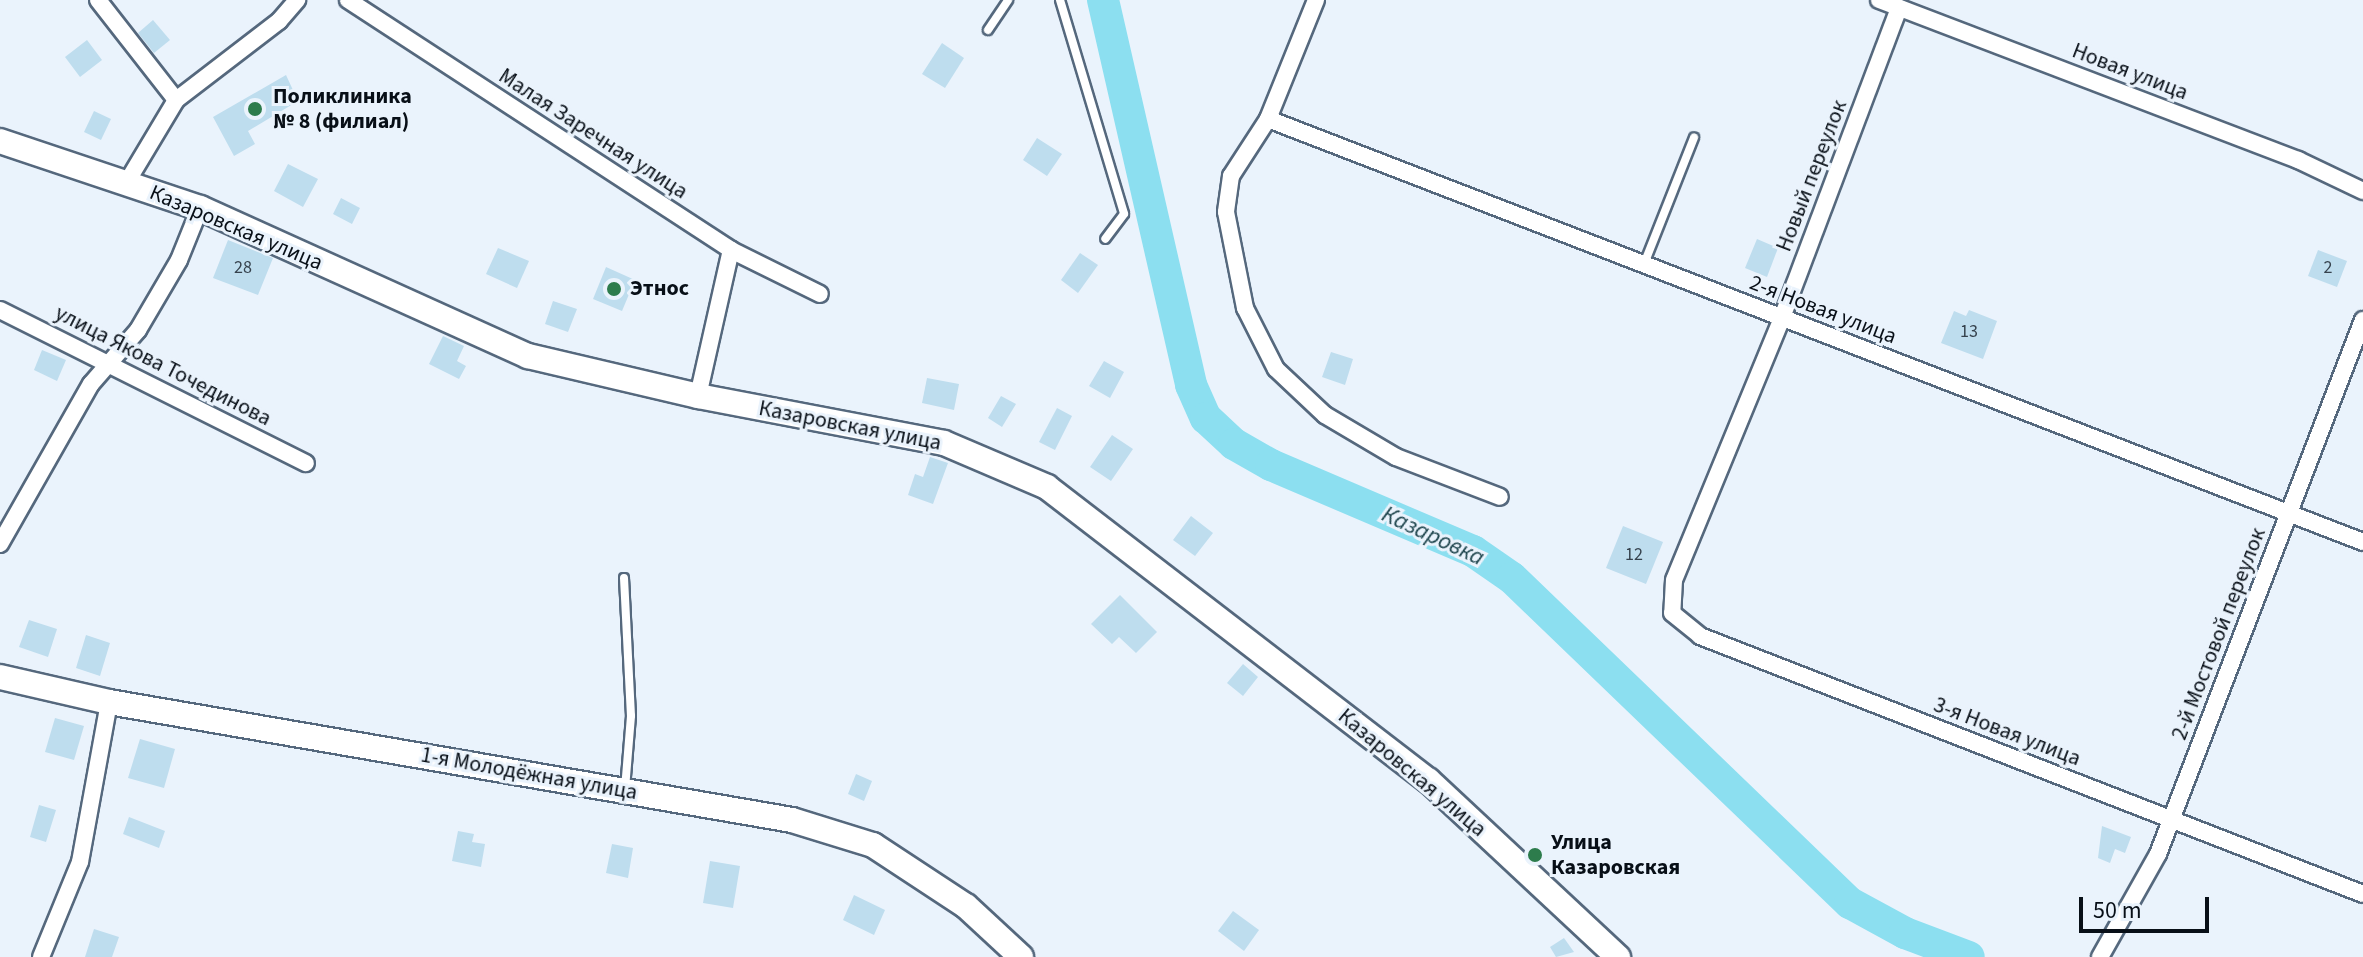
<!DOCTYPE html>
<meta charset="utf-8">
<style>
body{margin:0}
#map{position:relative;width:2363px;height:957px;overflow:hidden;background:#eaf3fc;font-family:"Source Sans 3",sans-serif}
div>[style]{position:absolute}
.river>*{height:32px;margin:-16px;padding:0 16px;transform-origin:16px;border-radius:16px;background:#8cdff0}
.building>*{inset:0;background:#beddee}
.roads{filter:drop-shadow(2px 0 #55687d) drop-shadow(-2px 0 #55687d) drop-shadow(0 2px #55687d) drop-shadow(0 -2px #55687d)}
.lane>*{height:8px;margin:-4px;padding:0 4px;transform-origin:4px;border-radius:4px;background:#fff}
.street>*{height:16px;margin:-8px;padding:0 8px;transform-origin:8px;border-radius:8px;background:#fff}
.secondary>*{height:24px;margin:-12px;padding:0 12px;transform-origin:12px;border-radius:12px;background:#fff}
.dots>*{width:22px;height:22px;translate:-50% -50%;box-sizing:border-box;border:4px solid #eaf3fc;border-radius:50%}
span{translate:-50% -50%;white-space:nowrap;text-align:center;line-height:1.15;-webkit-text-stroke:6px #eaf3fc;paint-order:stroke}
.number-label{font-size:18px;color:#36424d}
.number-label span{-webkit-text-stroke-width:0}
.street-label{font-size:22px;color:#080f17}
.poi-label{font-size:22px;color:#080f17;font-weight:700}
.left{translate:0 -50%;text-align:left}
.water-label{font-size:24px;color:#1e454d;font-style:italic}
.scale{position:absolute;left:2079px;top:897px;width:130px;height:36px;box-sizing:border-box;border:4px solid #080f17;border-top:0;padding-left:10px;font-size:24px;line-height:28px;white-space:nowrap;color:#080f17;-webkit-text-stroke:6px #eaf3fc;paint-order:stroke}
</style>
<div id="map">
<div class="river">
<i style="left:1103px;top:0;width:395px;rotate:77.1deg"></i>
<i style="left:1191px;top:385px;width:36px;rotate:66deg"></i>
<i style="left:1206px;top:418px;width:38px;rotate:43deg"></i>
<i style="left:1234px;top:444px;width:43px;rotate:29.6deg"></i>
<i style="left:1271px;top:465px;width:220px;rotate:23.1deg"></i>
<i style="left:1473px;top:551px;width:47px;rotate:34.7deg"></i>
<i style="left:1512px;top:578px;width:469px;rotate:43.9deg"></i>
<i style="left:1850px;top:903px;width:63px;rotate:28.6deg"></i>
<i style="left:1905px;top:933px;width:68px;rotate:20.6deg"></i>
</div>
<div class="building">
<i style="clip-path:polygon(153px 20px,170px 40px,154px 53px,138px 33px)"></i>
<i style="clip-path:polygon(87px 40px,102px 60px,80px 77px,65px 57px)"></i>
<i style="clip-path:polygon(942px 43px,964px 58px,945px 88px,922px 74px)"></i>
<i style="clip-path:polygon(286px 75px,298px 101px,248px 131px,255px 144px,234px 156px,213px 117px)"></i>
<i style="clip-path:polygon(94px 111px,111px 119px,101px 140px,84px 132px)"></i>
<i style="clip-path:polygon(1037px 138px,1062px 154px,1047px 176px,1023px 160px)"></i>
<i style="clip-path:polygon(288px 164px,318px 179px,303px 207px,274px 191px)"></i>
<i style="clip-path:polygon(341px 198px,360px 208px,352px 224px,333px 214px)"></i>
<i style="clip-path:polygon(1757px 239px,1778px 248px,1767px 277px,1745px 268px)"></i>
<i style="clip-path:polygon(228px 240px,273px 258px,258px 295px,213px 278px)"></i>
<i style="clip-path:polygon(498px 248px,529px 261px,517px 288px,486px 274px)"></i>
<i style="clip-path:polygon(2318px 250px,2347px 261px,2337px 287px,2308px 276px)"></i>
<i style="clip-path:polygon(1080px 253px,1098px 265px,1078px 293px,1061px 280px)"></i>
<i style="clip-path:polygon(606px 267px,635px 280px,622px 311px,593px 299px)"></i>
<i style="clip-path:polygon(553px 301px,577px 309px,568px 332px,545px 324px)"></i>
<i style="clip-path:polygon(1969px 310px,1997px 321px,1983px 359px,1941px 343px,1954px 311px,1966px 316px)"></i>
<i style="clip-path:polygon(443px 336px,464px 346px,457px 361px,466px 366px,459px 379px,429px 364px)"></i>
<i style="clip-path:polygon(42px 350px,66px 360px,57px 381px,34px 370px)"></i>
<i style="clip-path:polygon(1331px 352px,1353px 359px,1345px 385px,1322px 377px)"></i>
<i style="clip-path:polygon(1104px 361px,1124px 372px,1110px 398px,1089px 386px)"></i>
<i style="clip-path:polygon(927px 378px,959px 384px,954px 410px,922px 403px)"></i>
<i style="clip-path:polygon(1001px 396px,1016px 404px,1002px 427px,988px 418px)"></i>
<i style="clip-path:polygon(1057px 408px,1072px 416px,1055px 450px,1039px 442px)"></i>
<i style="clip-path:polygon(1112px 435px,1133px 449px,1111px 481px,1090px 467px)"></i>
<i style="clip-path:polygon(930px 457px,948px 463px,933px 504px,908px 495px,915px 474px,923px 477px)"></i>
<i style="clip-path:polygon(1191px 516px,1213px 533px,1195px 556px,1173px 540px)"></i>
<i style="clip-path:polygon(1623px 526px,1663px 542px,1646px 584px,1606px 568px)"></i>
<i style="clip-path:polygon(1120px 595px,1157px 632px,1136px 653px,1119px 637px,1112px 644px,1091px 624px)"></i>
<i style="clip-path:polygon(29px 620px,57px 629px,48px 657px,19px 647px)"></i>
<i style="clip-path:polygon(86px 635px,110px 643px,100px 676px,76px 668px)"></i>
<i style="clip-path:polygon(1243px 664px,1258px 677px,1243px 696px,1227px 683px)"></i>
<i style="clip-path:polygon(55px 718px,84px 726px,74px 760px,45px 752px)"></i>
<i style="clip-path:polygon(140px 739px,175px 749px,164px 788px,128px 778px)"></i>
<i style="clip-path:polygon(856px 774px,872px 781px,864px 801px,848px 794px)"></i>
<i style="clip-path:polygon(39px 805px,56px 810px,46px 842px,30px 837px)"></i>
<i style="clip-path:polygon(129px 817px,165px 831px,159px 848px,123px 834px)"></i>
<i style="clip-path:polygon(2102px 826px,2131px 837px,2125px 853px,2115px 849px,2110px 863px,2098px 858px)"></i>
<i style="clip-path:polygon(458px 831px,474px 834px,472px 842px,485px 844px,481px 867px,452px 861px)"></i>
<i style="clip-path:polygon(612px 844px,633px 848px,628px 878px,606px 873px)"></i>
<i style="clip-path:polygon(710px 861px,740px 866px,733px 908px,703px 903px)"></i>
<i style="clip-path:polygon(854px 895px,885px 910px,874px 935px,843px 920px)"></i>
<i style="clip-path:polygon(1233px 911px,1259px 930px,1244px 951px,1218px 931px)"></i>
<i style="clip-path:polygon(94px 929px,119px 937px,112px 957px,85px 957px)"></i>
<i style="clip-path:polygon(1564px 938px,1574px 952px,1556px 957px,1550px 947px)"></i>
</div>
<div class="roads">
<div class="lane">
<i style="left:1060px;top:0;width:223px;rotate:73.3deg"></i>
<i style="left:1124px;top:214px;width:31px;rotate:127deg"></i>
<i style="left:988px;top:30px;width:36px;rotate:-56deg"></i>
<i style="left:1644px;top:264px;width:136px;rotate:-68.4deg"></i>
<i style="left:624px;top:578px;width:138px;rotate:87.1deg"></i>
<i style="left:631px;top:716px;width:73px;rotate:94.7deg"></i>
</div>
<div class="street">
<i style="left:98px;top:0;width:127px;rotate:52deg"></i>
<i style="left:348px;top:0;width:457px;rotate:33.1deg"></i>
<i style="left:731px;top:250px;width:99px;rotate:26.3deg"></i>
<i style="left:1316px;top:0;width:128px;rotate:112deg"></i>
<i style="left:1268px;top:119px;width:68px;rotate:123deg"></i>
<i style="left:1231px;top:176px;width:36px;rotate:98deg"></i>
<i style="left:1226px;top:212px;width:98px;rotate:78.8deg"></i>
<i style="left:1245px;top:308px;width:68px;rotate:63.1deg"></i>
<i style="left:1276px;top:369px;width:67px;rotate:43.2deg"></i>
<i style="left:1325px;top:415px;width:82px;rotate:30.6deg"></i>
<i style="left:1396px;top:457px;width:111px;rotate:21deg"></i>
<i style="left:1879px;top:0;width:449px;rotate:20.9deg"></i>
<i style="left:2298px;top:160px;width:72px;rotate:25.5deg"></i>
<i style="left:1899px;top:8px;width:331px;rotate:110.7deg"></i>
<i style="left:1782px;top:318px;width:283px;rotate:112.4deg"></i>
<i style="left:1674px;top:580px;width:33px;rotate:93deg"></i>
<i style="left:1672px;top:613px;width:36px;rotate:39deg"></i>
<i style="left:1700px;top:636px;width:711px;rotate:21.26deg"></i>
<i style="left:1268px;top:119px;width:1174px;rotate:21.12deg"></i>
<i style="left:127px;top:182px;width:96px;rotate:-59.1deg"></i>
<i style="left:176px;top:100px;width:130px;rotate:-37.5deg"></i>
<i style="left:279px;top:21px;width:28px;rotate:-49deg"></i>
<i style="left:0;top:310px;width:342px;rotate:26.6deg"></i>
<i style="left:698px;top:396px;width:150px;rotate:-77.3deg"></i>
<i style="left:0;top:544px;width:184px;rotate:-60.4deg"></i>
<i style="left:91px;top:384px;width:72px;rotate:-49deg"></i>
<i style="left:138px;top:330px;width:81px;rotate:-59.6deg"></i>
<i style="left:179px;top:260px;width:56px;rotate:-68deg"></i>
<i style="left:41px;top:957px;width:103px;rotate:-67.7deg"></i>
<i style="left:80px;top:862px;width:163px;rotate:-79.7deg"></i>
<i style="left:2100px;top:957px;width:118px;rotate:-60.6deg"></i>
<i style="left:2158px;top:854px;width:572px;rotate:-69deg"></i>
</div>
<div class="secondary">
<i style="left:0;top:141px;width:211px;rotate:18.5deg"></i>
<i style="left:200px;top:208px;width:360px;rotate:24.3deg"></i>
<i style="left:528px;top:356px;width:175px;rotate:13.2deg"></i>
<i style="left:698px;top:396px;width:250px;rotate:10.8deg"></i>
<i style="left:944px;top:443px;width:112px;rotate:23.1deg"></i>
<i style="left:1047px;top:487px;width:481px;rotate:37.6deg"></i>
<i style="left:1428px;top:780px;width:260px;rotate:43deg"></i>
<i style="left:0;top:677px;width:112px;rotate:12.9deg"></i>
<i style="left:109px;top:702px;width:693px;rotate:9.8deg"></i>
<i style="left:792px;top:820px;width:85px;rotate:17.2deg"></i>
<i style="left:873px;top:845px;width:111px;rotate:33.3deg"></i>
<i style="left:966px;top:906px;width:75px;rotate:42.8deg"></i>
</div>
</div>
<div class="dots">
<i style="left:255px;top:109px;background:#2d7c4c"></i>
<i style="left:614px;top:289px;background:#2d7c4c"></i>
<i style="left:1535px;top:855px;background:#2d7c4c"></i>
</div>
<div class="number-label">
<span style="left:243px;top:268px">28</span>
<span style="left:2328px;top:268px">2</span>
<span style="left:1969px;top:332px">13</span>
<span style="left:1634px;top:555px">12</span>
</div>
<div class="street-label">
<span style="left:2130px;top:72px;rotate:21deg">Новая улица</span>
<span style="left:593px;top:134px;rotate:33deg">Малая Заречная улица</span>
<span style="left:1812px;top:176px;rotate:-69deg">Новый переулок</span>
<span style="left:236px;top:228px;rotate:23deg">Казаровская улица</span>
<span style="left:1823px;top:310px;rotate:21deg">2-я Новая улица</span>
<span style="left:163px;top:366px;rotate:27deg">улица Якова Точединова</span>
<span style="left:850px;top:426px;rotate:11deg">Казаровская улица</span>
<span style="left:2219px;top:634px;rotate:-69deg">2-й Мостовой переулок</span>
<span style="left:2007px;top:732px;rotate:21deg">3-я Новая улица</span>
<span style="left:1412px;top:773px;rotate:40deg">Казаровская улица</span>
<span style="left:529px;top:774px;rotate:10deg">1-я Молодёжная улица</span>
</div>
<div class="poi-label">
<span class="left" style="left:273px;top:109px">Поликлиника<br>№ 8 (филиал)</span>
<span class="left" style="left:630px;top:289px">Этнос</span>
<span class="left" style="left:1551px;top:855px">Улица<br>Казаровская</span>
</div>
<div class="water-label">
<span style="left:1433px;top:536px;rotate:25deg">Казаровка</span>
</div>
<div class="scale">50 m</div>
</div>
